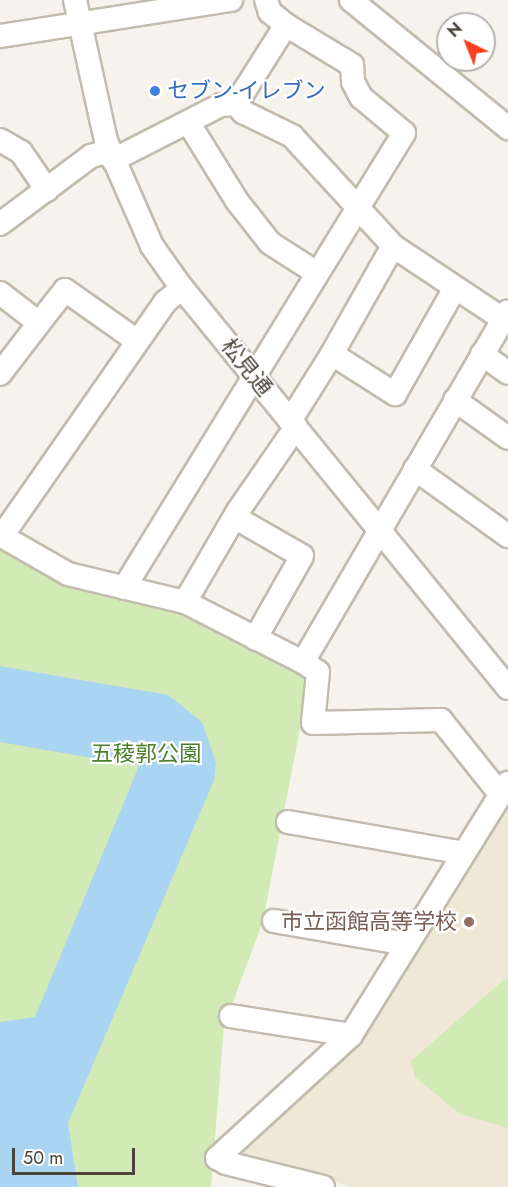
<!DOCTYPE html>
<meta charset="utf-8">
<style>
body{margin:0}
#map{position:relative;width:508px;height:1187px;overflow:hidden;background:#f6f3ec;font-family:Jost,"Noto Sans JP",sans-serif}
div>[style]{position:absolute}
.education>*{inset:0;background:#efe8d6}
.green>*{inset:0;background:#d2eab5}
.water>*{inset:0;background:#a9d4f2}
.roads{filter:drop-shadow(2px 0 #c2bbae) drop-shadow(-2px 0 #c2bbae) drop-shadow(0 2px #c2bbae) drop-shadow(0 -2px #c2bbae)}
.minor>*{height:22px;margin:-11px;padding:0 11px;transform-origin:11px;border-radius:11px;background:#fff}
.dots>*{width:16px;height:16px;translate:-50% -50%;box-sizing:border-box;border:3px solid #fff;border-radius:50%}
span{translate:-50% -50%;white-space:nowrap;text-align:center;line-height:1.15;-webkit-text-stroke:4.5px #fff;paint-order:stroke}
.shop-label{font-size:22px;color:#366cbe}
.left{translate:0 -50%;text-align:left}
.street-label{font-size:22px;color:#4b4439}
.park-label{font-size:22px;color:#4a7f2a}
.education-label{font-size:22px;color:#785e54}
.right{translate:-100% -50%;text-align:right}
.north{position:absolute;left:436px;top:12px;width:60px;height:60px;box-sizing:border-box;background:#fff;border:2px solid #b7b4b0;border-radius:50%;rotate:317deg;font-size:16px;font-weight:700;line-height:24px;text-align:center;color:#4b4439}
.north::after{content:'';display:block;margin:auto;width:21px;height:27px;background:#fc3f1d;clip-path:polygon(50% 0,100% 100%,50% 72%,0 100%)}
.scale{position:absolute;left:12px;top:1148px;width:123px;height:27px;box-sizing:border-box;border:3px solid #4b4439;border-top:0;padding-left:8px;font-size:18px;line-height:21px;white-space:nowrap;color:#4b4439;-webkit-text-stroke:4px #fff;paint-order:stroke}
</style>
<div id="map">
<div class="education">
<i style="clip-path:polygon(508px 797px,508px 1187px,352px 1187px,231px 1154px,353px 1048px)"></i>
</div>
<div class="green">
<i style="clip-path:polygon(0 543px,190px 611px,310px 676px,263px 921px,224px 1026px,211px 1187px,0 1187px)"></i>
<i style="clip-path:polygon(508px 976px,508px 1128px,460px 1114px,415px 1077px,411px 1061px)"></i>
</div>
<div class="water">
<i style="clip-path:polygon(0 666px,168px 695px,202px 722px,216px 763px,214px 780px,68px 1123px,78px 1187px,0 1187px,0 1022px,35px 1017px,139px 766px,0 742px)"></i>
</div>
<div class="roads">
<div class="minor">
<i style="left:75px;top:0;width:144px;rotate:77.6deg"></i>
<i style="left:106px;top:141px;width:115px;rotate:66.3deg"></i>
<i style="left:152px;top:246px;width:52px;rotate:54.5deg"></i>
<i style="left:182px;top:288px;width:516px;rotate:50.82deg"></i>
<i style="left:351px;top:0;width:203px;rotate:39.2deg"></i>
<i style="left:0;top:36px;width:234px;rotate:-8.9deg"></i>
<i style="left:236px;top:104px;width:93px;rotate:-57.7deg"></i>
<i style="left:188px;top:122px;width:93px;rotate:58.2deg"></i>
<i style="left:237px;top:201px;width:53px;rotate:51.8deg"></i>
<i style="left:270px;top:243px;width:56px;rotate:32.6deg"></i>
<i style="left:0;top:140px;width:24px;rotate:30deg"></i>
<i style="left:21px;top:152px;width:46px;rotate:55.6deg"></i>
<i style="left:113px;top:160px;width:121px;rotate:-27deg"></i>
<i style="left:221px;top:105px;width:15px;rotate:-4deg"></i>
<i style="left:236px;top:104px;width:11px;rotate:49deg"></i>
<i style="left:243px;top:112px;width:55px;rotate:26.1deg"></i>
<i style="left:292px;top:136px;width:149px;rotate:47.4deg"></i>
<i style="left:393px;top:246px;width:132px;rotate:33.6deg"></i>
<i style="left:0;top:224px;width:114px;rotate:-36.8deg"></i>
<i style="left:91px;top:156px;width:20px;rotate:-15deg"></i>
<i style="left:393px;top:246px;width:124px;rotate:119.5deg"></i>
<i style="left:332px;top:354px;width:75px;rotate:32.4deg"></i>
<i style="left:395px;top:394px;width:122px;rotate:-60.5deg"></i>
<i style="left:0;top:293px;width:49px;rotate:37.6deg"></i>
<i style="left:39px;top:323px;width:64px;rotate:127.4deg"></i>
<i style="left:39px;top:323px;width:42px;rotate:-51.8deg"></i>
<i style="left:65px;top:290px;width:88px;rotate:35.3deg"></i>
<i style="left:482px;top:354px;width:32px;rotate:36deg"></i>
<i style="left:455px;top:400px;width:65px;rotate:35.6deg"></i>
<i style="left:290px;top:421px;width:79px;rotate:-57.9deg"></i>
<i style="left:415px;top:469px;width:115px;rotate:35.8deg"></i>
<i style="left:236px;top:518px;width:76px;rotate:29.9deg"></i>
<i style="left:302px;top:556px;width:95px;rotate:119.5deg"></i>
<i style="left:0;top:535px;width:78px;rotate:29.8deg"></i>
<i style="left:68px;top:574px;width:120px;rotate:13.5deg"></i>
<i style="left:185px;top:602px;width:132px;rotate:27deg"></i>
<i style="left:303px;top:662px;width:18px;rotate:34deg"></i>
<i style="left:318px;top:672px;width:51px;rotate:95.6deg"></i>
<i style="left:313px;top:723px;width:128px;rotate:-1.3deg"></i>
<i style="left:441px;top:720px;width:95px;rotate:51.4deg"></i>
<i style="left:2px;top:536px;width:285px;rotate:-55.1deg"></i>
<i style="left:165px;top:302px;width:22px;rotate:-39deg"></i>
<i style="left:124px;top:588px;width:534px;rotate:-58.39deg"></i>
<i style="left:404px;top:133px;width:56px;rotate:-140.1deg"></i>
<i style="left:361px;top:97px;width:17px;rotate:-118deg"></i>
<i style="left:353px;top:82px;width:17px;rotate:-93deg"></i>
<i style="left:352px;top:65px;width:77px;rotate:-148.8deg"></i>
<i style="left:286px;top:25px;width:21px;rotate:-141deg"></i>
<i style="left:270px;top:12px;width:13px;rotate:-108deg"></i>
<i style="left:185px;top:602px;width:105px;rotate:-59.8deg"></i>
<i style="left:238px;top:511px;width:102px;rotate:-55.4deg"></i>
<i style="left:303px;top:662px;width:406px;rotate:-59.7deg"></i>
<i style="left:288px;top:822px;width:178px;rotate:10deg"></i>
<i style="left:274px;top:921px;width:135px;rotate:9.8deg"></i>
<i style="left:231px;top:1016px;width:121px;rotate:9deg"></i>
<i style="left:323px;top:1187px;width:100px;rotate:-166.1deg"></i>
<i style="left:226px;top:1163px;width:10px;rotate:-151deg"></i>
<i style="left:217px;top:1158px;width:182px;rotate:-42.5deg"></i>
<i style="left:351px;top:1035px;width:297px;rotate:-58.1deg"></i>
</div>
</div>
<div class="dots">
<i style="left:155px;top:91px;background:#3f7fe0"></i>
<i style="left:469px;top:922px;background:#8d6e63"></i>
</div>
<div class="shop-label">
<span class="left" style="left:167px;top:91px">セブン-イレブン</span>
</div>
<div class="street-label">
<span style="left:247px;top:367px;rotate:51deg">松見通</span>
</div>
<div class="park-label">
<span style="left:146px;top:754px">五稜郭公園</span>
</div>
<div class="education-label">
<span class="right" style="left:457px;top:922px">市立函館高等学校</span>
</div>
<div class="north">N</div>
<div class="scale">50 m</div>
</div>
